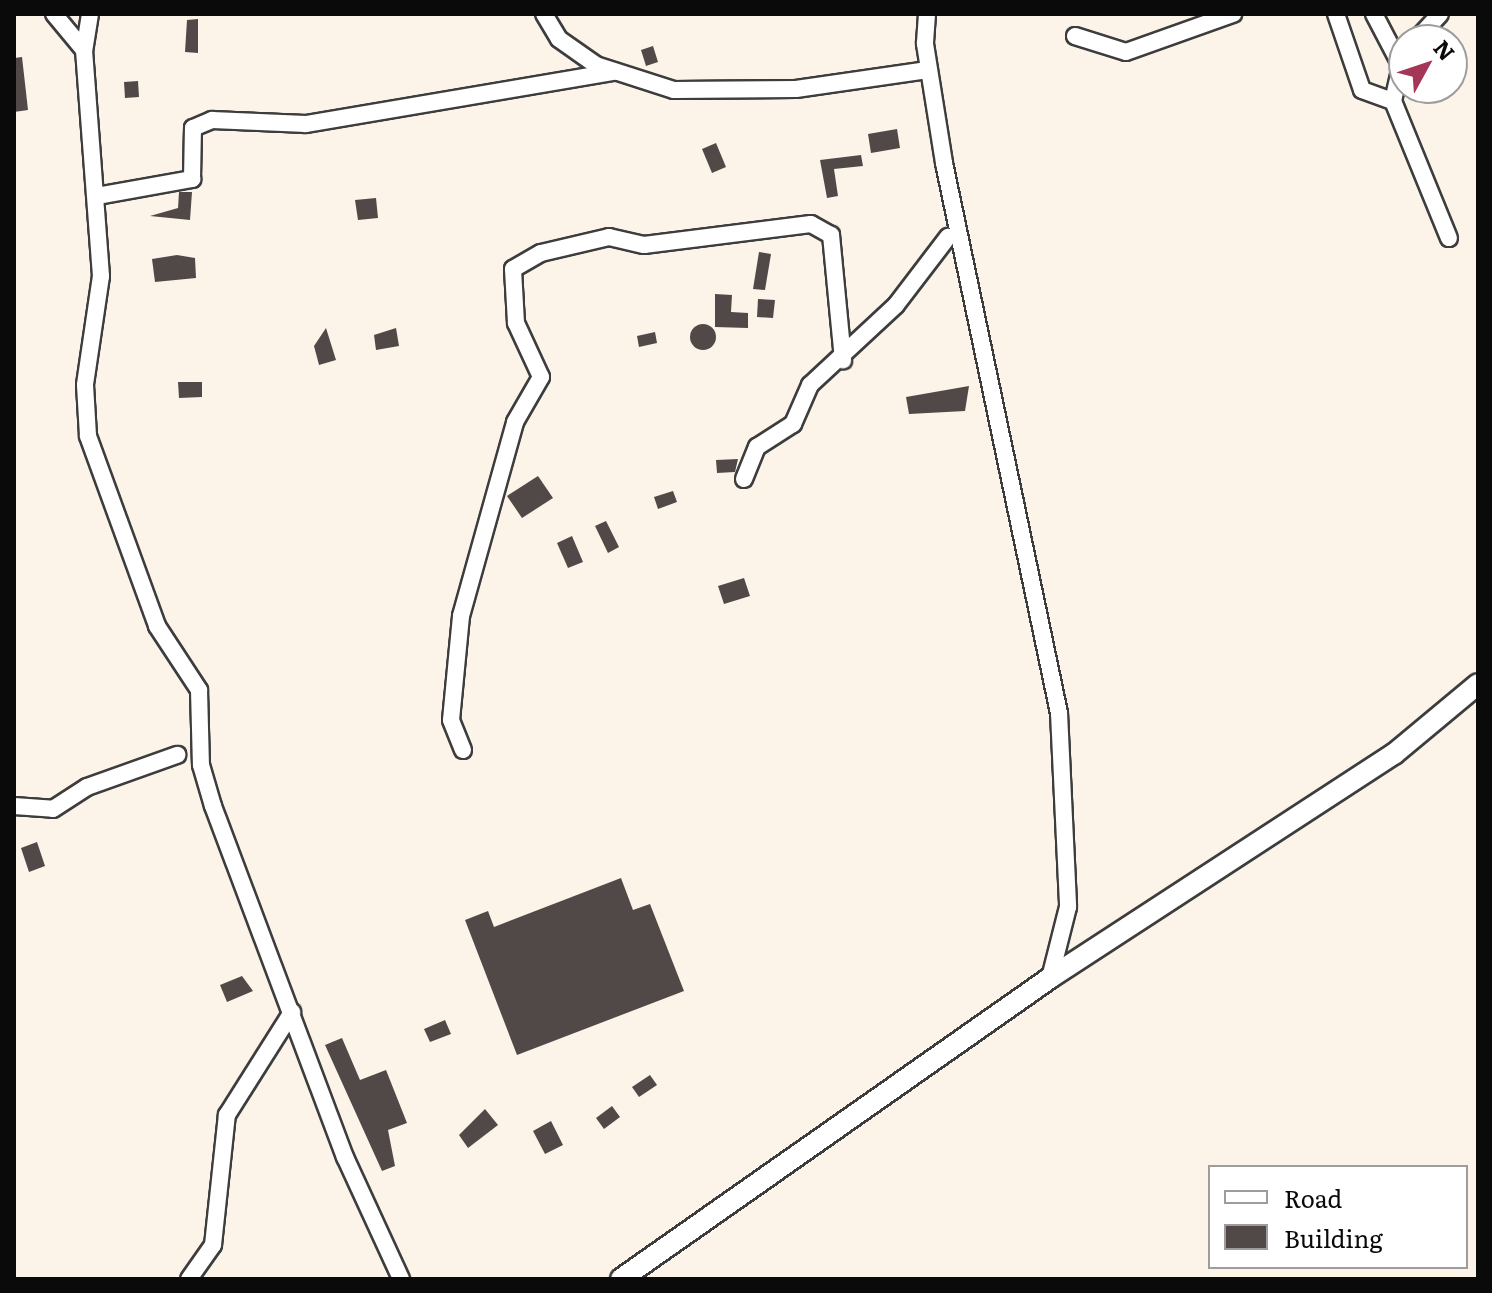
<!DOCTYPE html>
<style>
body{margin:0}
#map{position:relative;width:1492px;height:1293px;overflow:hidden;background:#fcf4e9;font-family:Literata,serif}
div>[style]{position:absolute}
.building>*{inset:0;background:#514948}
.round{border-radius:50%}
.roads{filter:drop-shadow(2px 0 #3d3d3d) drop-shadow(-2px 0 #3d3d3d) drop-shadow(0 2px #3d3d3d) drop-shadow(0 -2px #3d3d3d)}
.minor>*{height:16px;margin:-8px;padding:0 8px;transform-origin:8px;border-radius:8px;background:#fff}
.tertiary>*{height:20px;margin:-10px;padding:0 10px;transform-origin:10px;border-radius:10px;background:#fff}
span{translate:-50% -50%;white-space:nowrap;text-align:center;line-height:1.15;-webkit-text-stroke:8px #fff;paint-order:stroke}
.frame{position:absolute;inset:0;border:16px solid #0a0a0a;pointer-events:none}
.legend{position:absolute;left:1208px;top:1165px;width:260px;height:104px;box-sizing:border-box;background:#fff;border:2px solid #9d9d9d;margin:0;padding:10px 14px;list-style:none;font-size:24px;color:#0a0a0a}
.legend li{display:flex;align-items:center;gap:16px;height:40px}
.legend b{width:40px;border:2px solid #9d9d9d}
.north{position:absolute;left:1388px;top:24px;width:80px;height:80px;box-sizing:border-box;background:#fff;border:2px solid #9d9d9d;border-radius:50%;rotate:50deg;font-size:22px;font-weight:700;line-height:32px;text-align:center;color:#0a0a0a}
.north::after{content:'';display:block;margin:auto;width:28px;height:36px;background:#a63658;clip-path:polygon(50% 0,100% 100%,50% 72%,0 100%)}
</style>
<div id="map">
<div class="building">
<i style="clip-path:polygon(198px 19px,198px 53px,185px 52px,187px 20px)"></i>
<i style="clip-path:polygon(653px 46px,658px 62px,646px 66px,641px 50px)"></i>
<i style="clip-path:polygon(22px 57px,28px 110px,14px 112px,14px 58px)"></i>
<i style="clip-path:polygon(138px 81px,139px 97px,125px 98px,124px 82px)"></i>
<i style="clip-path:polygon(897px 129px,900px 148px,871px 153px,868px 134px)"></i>
<i style="clip-path:polygon(716px 143px,726px 167px,712px 173px,702px 149px)"></i>
<i style="clip-path:polygon(861px 155px,863px 166px,834px 169px,838px 196px,827px 198px,820px 160px)"></i>
<i style="clip-path:polygon(179px 192px,192px 192px,190px 220px,150px 216px,178px 208px)"></i>
<i style="clip-path:polygon(376px 198px,378px 218px,358px 220px,355px 200px)"></i>
<i style="clip-path:polygon(759px 252px,771px 254px,765px 290px,753px 289px)"></i>
<i style="clip-path:polygon(177px 255px,195px 258px,196px 278px,155px 282px,152px 259px)"></i>
<i style="clip-path:polygon(715px 294px,732px 295px,731px 312px,748px 313px,748px 328px,715px 327px)"></i>
<i style="clip-path:polygon(758px 299px,775px 300px,773px 318px,757px 317px)"></i>
<i class="round" style="left:690px;top:324px;width:26px;height:26px"></i>
<i style="clip-path:polygon(326px 328px,336px 360px,319px 365px,314px 346px)"></i>
<i style="clip-path:polygon(396px 328px,399px 346px,376px 350px,374px 335px)"></i>
<i style="clip-path:polygon(655px 332px,657px 343px,639px 347px,637px 336px)"></i>
<i style="clip-path:polygon(178px 382px,202px 382px,202px 397px,179px 398px)"></i>
<i style="clip-path:polygon(969px 386px,965px 411px,909px 414px,906px 397px)"></i>
<i style="clip-path:polygon(738px 459px,735px 472px,717px 473px,716px 460px)"></i>
<i style="clip-path:polygon(538px 476px,553px 498px,522px 518px,507px 496px)"></i>
<i style="clip-path:polygon(673px 491px,677px 502px,658px 509px,654px 497px)"></i>
<i style="clip-path:polygon(606px 521px,619px 547px,608px 553px,595px 526px)"></i>
<i style="clip-path:polygon(572px 536px,583px 562px,568px 568px,557px 543px)"></i>
<i style="clip-path:polygon(744px 578px,750px 596px,724px 604px,718px 586px)"></i>
<i style="clip-path:polygon(37px 842px,45px 866px,29px 872px,21px 848px)"></i>
<i style="clip-path:polygon(621px 878px,633px 910px,650px 904px,684px 991px,517px 1055px,465px 920px,488px 911px,494px 927px)"></i>
<i style="clip-path:polygon(242px 976px,253px 991px,227px 1002px,220px 985px)"></i>
<i style="clip-path:polygon(445px 1020px,451px 1034px,430px 1042px,424px 1029px)"></i>
<i style="clip-path:polygon(342px 1038px,360px 1080px,386px 1070px,407px 1123px,388px 1130px,395px 1166px,382px 1171px,325px 1045px)"></i>
<i style="clip-path:polygon(650px 1075px,657px 1085px,639px 1097px,632px 1087px)"></i>
<i style="clip-path:polygon(612px 1106px,620px 1117px,604px 1129px,596px 1118px)"></i>
<i style="clip-path:polygon(485px 1109px,498px 1125px,468px 1148px,459px 1135px)"></i>
<i style="clip-path:polygon(551px 1121px,563px 1145px,545px 1154px,533px 1131px)"></i>
</div>
<div class="roads">
<div class="minor">
<i style="left:54px;top:14px;width:47px;rotate:50.2deg"></i>
<i style="left:90px;top:14px;width:36px;rotate:99deg"></i>
<i style="left:84px;top:50px;width:227px;rotate:85.7deg"></i>
<i style="left:101px;top:276px;width:110px;rotate:98.4deg"></i>
<i style="left:85px;top:385px;width:51px;rotate:86.6deg"></i>
<i style="left:88px;top:436px;width:202px;rotate:70deg"></i>
<i style="left:157px;top:626px;width:77px;rotate:56.7deg"></i>
<i style="left:199px;top:690px;width:75px;rotate:88.5deg"></i>
<i style="left:201px;top:765px;width:43px;rotate:73.7deg"></i>
<i style="left:213px;top:806px;width:375px;rotate:69.4deg"></i>
<i style="left:345px;top:1157px;width:134px;rotate:65.3deg"></i>
<i style="left:544px;top:14px;width:29px;rotate:59deg"></i>
<i style="left:559px;top:39px;width:45px;rotate:35.1deg"></i>
<i style="left:596px;top:65px;width:82px;rotate:17.8deg"></i>
<i style="left:674px;top:90px;width:122px;rotate:-0.5deg"></i>
<i style="left:796px;top:89px;width:133px;rotate:-8.2deg"></i>
<i style="left:927px;top:14px;width:30px;rotate:94deg"></i>
<i style="left:925px;top:44px;width:121px;rotate:80.9deg"></i>
<i style="left:944px;top:163px;width:562px;rotate:78.19deg"></i>
<i style="left:1059px;top:713px;width:194px;rotate:87.3deg"></i>
<i style="left:1068px;top:907px;width:73px;rotate:104.2deg"></i>
<i style="left:1336px;top:14px;width:80px;rotate:71.1deg"></i>
<i style="left:1362px;top:90px;width:33px;rotate:20deg"></i>
<i style="left:1374px;top:14px;width:52px;rotate:62.4deg"></i>
<i style="left:1075px;top:36px;width:53px;rotate:17.4deg"></i>
<i style="left:1126px;top:52px;width:114px;rotate:-19.6deg"></i>
<i style="left:1416px;top:40px;width:35px;rotate:-47deg"></i>
<i style="left:1404px;top:53px;width:49px;rotate:102.9deg"></i>
<i style="left:1393px;top:101px;width:148px;rotate:67.8deg"></i>
<i style="left:97px;top:196px;width:97px;rotate:-10.1deg"></i>
<i style="left:192px;top:179px;width:51px;rotate:-88.9deg"></i>
<i style="left:193px;top:128px;width:21px;rotate:-23deg"></i>
<i style="left:212px;top:120px;width:94px;rotate:2.4deg"></i>
<i style="left:306px;top:124px;width:313px;rotate:-9.6deg"></i>
<i style="left:744px;top:479px;width:35px;rotate:-68deg"></i>
<i style="left:757px;top:447px;width:43px;rotate:-32.6deg"></i>
<i style="left:793px;top:424px;width:43px;rotate:-66.4deg"></i>
<i style="left:810px;top:385px;width:117px;rotate:-42.9deg"></i>
<i style="left:896px;top:305px;width:86px;rotate:-52.6deg"></i>
<i style="left:463px;top:750px;width:32px;rotate:-112deg"></i>
<i style="left:451px;top:720px;width:104px;rotate:-84.5deg"></i>
<i style="left:461px;top:616px;width:201px;rotate:-74.4deg"></i>
<i style="left:515px;top:422px;width:52px;rotate:-60deg"></i>
<i style="left:541px;top:377px;width:60px;rotate:-114.8deg"></i>
<i style="left:516px;top:323px;width:54px;rotate:-93.2deg"></i>
<i style="left:513px;top:269px;width:32px;rotate:-30deg"></i>
<i style="left:541px;top:253px;width:70px;rotate:-13.2deg"></i>
<i style="left:609px;top:237px;width:36px;rotate:13deg"></i>
<i style="left:644px;top:245px;width:168px;rotate:-7.2deg"></i>
<i style="left:811px;top:224px;width:23px;rotate:29deg"></i>
<i style="left:831px;top:235px;width:126px;rotate:84.5deg"></i>
<i style="left:14px;top:806px;width:39px;rotate:4deg"></i>
<i style="left:53px;top:809px;width:40px;rotate:-32.9deg"></i>
<i style="left:87px;top:787px;width:96px;rotate:-19.6deg"></i>
<i style="left:189px;top:1279px;width:42px;rotate:-54.8deg"></i>
<i style="left:213px;top:1245px;width:131px;rotate:-83.9deg"></i>
<i style="left:227px;top:1115px;width:122px;rotate:-57.7deg"></i>
</div>
<div class="tertiary">
<i style="left:621px;top:1279px;width:524px;rotate:-35.05deg"></i>
<i style="left:1050px;top:978px;width:411px;rotate:-33.1deg"></i>
<i style="left:1394px;top:754px;width:109px;rotate:-39.8deg"></i>
</div>
</div>
<div class="frame"></div>
<ul class="legend">
<li><b style="height:10px;background:#fff"></b>Road</li>
<li><b style="height:22px;background:#514948"></b>Building</li>
</ul>
<div class="north">N</div>
</div>
